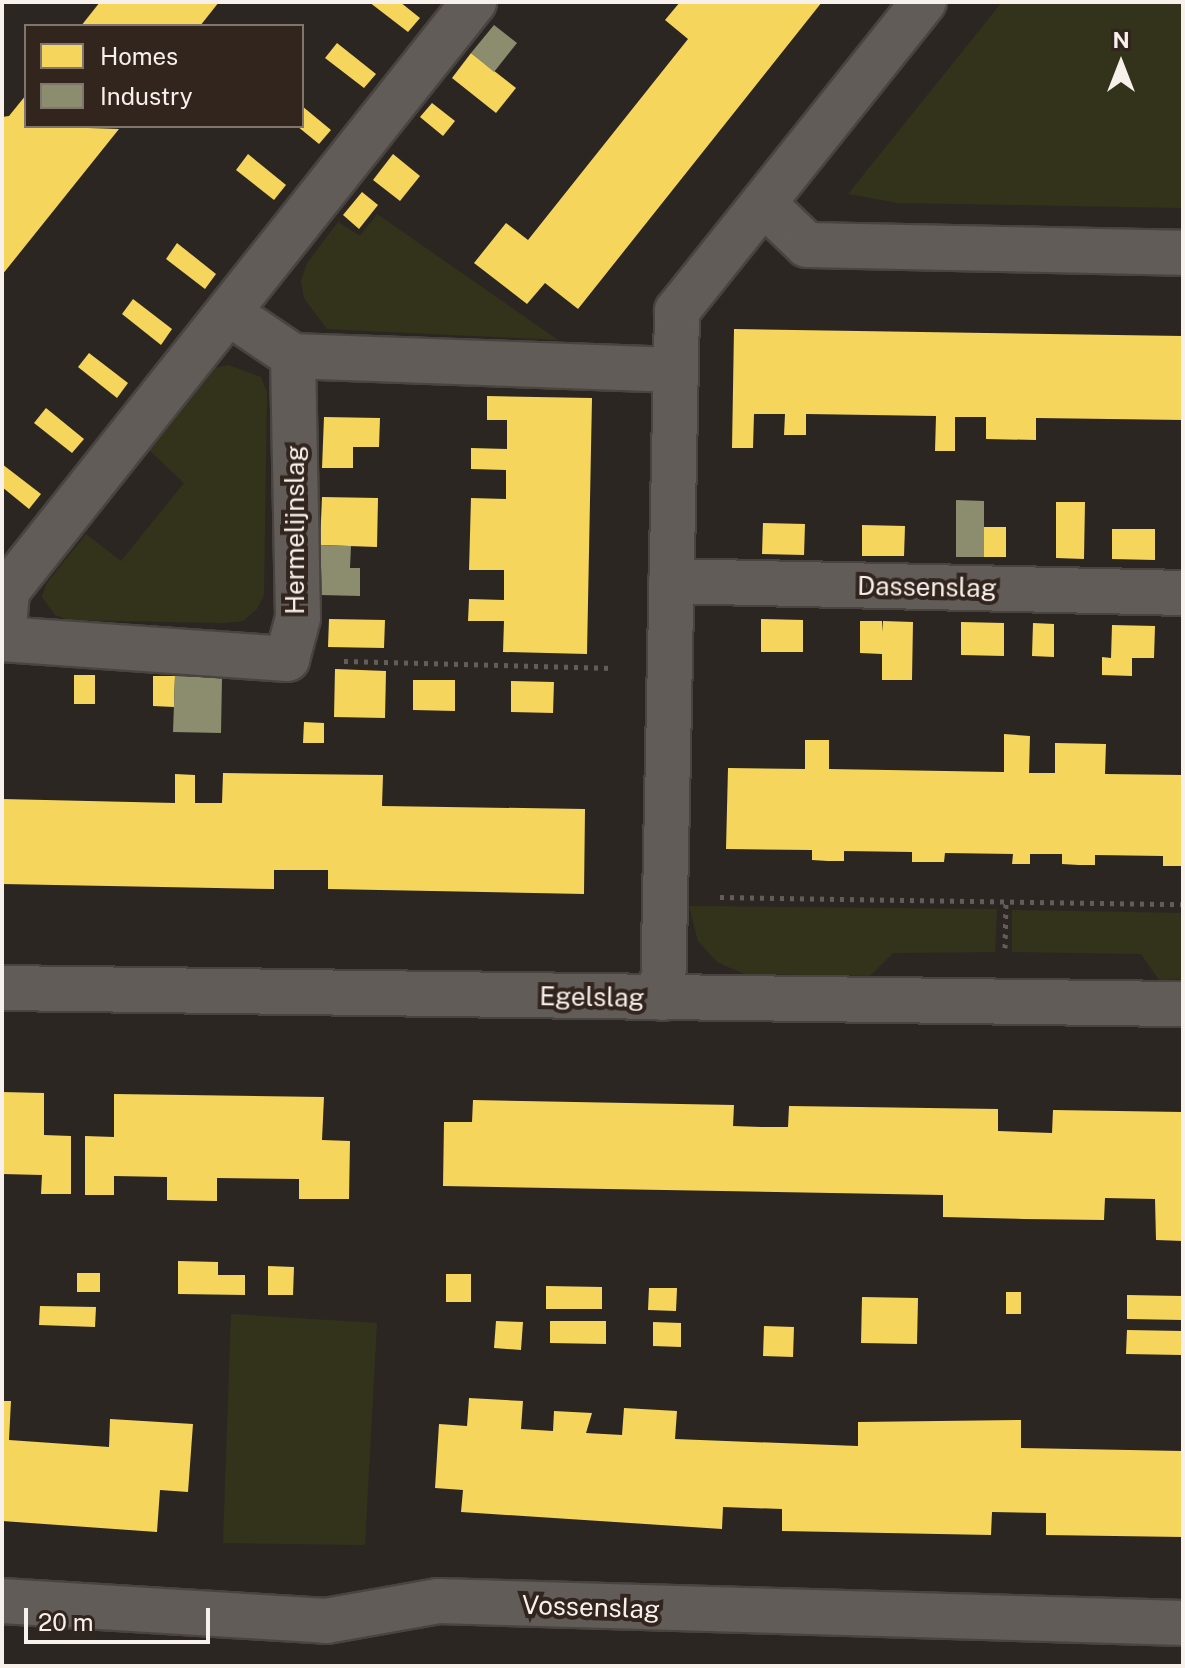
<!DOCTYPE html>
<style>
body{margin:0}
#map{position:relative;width:1185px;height:1668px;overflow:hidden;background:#2c2622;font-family:"Public Sans",sans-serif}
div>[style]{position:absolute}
.green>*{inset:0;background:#33331c}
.homes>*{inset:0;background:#f6d55c}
.industry>*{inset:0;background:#8c8c6e}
.path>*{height:5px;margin-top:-2.5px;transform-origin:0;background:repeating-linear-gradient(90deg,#625d5a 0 4px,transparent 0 10px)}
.roads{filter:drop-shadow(2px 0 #4a4441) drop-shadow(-2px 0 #4a4441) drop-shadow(0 2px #4a4441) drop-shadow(0 -2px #4a4441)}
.minor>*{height:44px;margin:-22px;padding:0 22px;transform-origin:22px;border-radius:22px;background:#625c58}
span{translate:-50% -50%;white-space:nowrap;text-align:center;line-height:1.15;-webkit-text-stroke:8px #31251d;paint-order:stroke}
.street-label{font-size:26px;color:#f8f0eb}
.frame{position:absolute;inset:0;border:4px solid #f8f0eb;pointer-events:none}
.legend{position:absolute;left:24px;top:24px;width:280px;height:104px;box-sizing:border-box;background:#31251d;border:2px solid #81766f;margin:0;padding:10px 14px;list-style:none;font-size:24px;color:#f8f0eb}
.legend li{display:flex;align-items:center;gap:16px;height:40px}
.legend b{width:40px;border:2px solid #81766f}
.north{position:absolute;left:1081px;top:24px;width:80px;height:80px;-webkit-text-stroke:6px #31251d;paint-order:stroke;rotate:0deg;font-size:22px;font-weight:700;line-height:32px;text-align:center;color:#f8f0eb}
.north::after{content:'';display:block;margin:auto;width:28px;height:36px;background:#f8f0eb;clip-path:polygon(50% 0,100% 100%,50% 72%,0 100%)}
.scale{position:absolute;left:24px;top:1608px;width:186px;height:36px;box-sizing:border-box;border:4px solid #f8f0eb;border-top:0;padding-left:10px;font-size:24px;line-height:28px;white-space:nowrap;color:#f8f0eb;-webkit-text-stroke:6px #31251d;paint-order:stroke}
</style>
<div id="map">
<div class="green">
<i style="clip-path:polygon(1002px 2px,1183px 2px,1183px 208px,898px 203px,848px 194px)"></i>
<i style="clip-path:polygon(377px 214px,558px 340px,327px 329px,304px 298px,301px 281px,307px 263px,338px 222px,360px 236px)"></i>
<i style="clip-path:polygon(228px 365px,261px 377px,267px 392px,264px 595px,257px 609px,243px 621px,224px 623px,69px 620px,55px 615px,42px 597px,46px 584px,86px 534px,121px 561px,184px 483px,150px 451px,216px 368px)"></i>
<i style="clip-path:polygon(689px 906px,997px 909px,995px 952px,893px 953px,870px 976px,744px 974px,717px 962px,698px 941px)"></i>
<i style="clip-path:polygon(1012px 910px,1183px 913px,1183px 979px,1159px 980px,1141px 954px,1012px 952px)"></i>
<i style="clip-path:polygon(231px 1314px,377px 1323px,365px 1545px,223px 1543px)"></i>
</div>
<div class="homes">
<i style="clip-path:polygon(100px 2px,219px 2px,200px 26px,81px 26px)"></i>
<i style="clip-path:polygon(369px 2px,400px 2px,420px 18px,408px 32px)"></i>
<i style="clip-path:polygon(680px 2px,822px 2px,578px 309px,545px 283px,527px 304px,474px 263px,506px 223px,528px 240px,688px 39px,665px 20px)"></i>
<i style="clip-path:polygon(337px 43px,376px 74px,364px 88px,325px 58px)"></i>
<i style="clip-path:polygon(471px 53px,516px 88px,496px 113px,452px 78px)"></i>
<i style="clip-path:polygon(26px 95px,26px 126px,119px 129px,2px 275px,2px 117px,9px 116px)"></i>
<i style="clip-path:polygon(432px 103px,455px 121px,443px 136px,420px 117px)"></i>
<i style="clip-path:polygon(302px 106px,331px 130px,319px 144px,297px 126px,302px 126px)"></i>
<i style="clip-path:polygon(248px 154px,286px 185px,274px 200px,236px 170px)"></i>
<i style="clip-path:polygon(393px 154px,420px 176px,400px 201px,373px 180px)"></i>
<i style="clip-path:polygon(362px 192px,378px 205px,359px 229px,343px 215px)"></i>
<i style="clip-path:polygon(177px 243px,216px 274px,205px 289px,166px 259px)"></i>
<i style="clip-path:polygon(133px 299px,172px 329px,161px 345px,122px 314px)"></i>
<i style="clip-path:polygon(734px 329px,1183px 336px,1183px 420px,1036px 418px,1036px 440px,986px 439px,986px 417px,955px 417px,955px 451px,935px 451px,936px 416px,806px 414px,806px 435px,784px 435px,785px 414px,754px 414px,753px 448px,732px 448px)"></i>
<i style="clip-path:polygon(89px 353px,128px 383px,117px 398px,78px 367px)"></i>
<i style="clip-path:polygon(487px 396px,592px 398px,587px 654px,503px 652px,504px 621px,468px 621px,469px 599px,504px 600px,504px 570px,469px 570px,471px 498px,506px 499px,506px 470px,471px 469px,471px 448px,507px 449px,507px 420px,487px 420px)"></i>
<i style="clip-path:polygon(46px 408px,84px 439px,72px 453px,34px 423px)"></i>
<i style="clip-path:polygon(324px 417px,380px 418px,379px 447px,353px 447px,353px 468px,322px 468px)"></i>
<i style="clip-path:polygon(2px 464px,41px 494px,29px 509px,2px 487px)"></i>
<i style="clip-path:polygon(322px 497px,378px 498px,377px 547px,320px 545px)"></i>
<i style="clip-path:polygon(1056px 502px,1085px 502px,1084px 559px,1056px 558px)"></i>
<i style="clip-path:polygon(763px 523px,805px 524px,804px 555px,762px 554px)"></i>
<i style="clip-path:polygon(862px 525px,905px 526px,904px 556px,862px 556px)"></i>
<i style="clip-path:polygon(984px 527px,1006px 527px,1006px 557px,984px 557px)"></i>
<i style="clip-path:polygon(1112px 529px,1155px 529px,1155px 560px,1112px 559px)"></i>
<i style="clip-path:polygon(329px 619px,385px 620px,384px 648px,328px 647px)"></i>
<i style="clip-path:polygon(761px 619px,803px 620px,803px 652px,761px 652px)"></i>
<i style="clip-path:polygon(860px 621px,882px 621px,882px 632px,883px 621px,913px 622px,912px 680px,882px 680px,882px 654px,860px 653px)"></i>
<i style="clip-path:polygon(961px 622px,1004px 623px,1004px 656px,961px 655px)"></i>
<i style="clip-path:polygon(1033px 623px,1054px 624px,1054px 657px,1032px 656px)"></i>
<i style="clip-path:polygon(1112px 625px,1155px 626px,1154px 658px,1132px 658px,1132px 676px,1102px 675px,1102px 657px,1111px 658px)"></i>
<i style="clip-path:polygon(335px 669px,386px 671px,385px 718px,334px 717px)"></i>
<i style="clip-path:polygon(74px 675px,95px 675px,95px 704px,74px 704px)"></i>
<i style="clip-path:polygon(153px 676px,175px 676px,174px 707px,153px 706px)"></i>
<i style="clip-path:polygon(413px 680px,455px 680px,455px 711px,413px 710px)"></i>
<i style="clip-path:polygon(511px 681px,554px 682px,553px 713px,511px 712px)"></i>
<i style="clip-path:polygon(304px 722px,324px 723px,324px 743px,303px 743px)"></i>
<i style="clip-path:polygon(1004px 734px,1030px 736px,1029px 773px,1055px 773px,1055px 743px,1106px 744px,1105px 774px,1183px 775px,1183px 866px,1163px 866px,1163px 856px,1095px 855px,1095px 865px,1079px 865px,1062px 864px,1062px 854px,1030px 854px,1030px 864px,1012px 864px,1013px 854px,945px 853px,944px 862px,912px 862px,912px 852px,844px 851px,844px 861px,828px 861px,812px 860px,812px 850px,726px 849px,728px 768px,805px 769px,805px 740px,829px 740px,829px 769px,1004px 772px)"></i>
<i style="clip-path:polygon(223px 773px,383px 775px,382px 806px,585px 809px,584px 894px,328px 889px,328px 870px,274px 870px,274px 889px,2px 884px,2px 799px,175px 803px,175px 774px,195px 775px,195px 803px,222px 803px)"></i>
<i style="clip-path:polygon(2px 1092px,44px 1093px,44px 1135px,71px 1136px,71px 1194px,41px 1194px,42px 1175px,2px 1174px)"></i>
<i style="clip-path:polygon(114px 1094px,324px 1097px,322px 1140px,350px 1141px,349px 1199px,299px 1199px,299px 1179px,217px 1178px,217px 1201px,167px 1200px,167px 1177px,114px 1176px,114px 1195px,85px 1195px,85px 1136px,114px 1137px)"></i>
<i style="clip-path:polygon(473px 1100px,734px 1105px,733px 1126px,761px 1127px,788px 1127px,789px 1106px,998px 1109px,998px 1131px,1052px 1133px,1053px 1110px,1183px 1112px,1183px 1241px,1156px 1240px,1155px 1199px,1105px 1198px,1104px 1220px,1024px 1219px,943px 1217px,943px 1195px,443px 1186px,444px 1122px,472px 1122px)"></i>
<i style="clip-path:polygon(178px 1261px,218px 1262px,218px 1275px,245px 1275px,245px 1295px,178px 1294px)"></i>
<i style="clip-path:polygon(268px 1266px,294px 1267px,293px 1295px,268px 1295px)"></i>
<i style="clip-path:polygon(77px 1273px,100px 1273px,100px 1292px,77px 1292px)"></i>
<i style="clip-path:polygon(446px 1274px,471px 1274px,471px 1302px,446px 1302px)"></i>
<i style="clip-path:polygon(546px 1286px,602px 1287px,602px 1309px,546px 1309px)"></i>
<i style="clip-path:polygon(649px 1288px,677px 1288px,676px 1311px,648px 1310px)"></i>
<i style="clip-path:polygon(1006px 1292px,1021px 1292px,1021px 1314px,1006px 1314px)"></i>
<i style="clip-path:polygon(1127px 1295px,1183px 1296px,1183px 1320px,1127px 1319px)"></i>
<i style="clip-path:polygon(862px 1297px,918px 1298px,917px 1344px,861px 1343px)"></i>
<i style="clip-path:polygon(40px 1306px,96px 1307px,95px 1327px,39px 1325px)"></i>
<i style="clip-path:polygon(496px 1321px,523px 1322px,521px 1350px,494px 1348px)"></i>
<i style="clip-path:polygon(550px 1321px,606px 1321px,606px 1344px,550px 1343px)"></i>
<i style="clip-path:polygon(653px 1322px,681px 1323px,681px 1347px,653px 1346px)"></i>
<i style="clip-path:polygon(764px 1326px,794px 1327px,793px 1357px,763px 1356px)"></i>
<i style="clip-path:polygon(1127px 1330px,1183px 1331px,1182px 1355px,1126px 1354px)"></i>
<i style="clip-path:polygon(469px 1398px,523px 1401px,521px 1429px,553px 1431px,554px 1411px,592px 1413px,586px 1433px,622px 1435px,624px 1408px,677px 1411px,675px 1439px,858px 1446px,858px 1422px,1021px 1420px,1021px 1448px,1183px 1451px,1183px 1537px,1046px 1535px,1046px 1513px,992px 1512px,991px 1535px,782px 1531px,782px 1509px,723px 1507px,722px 1529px,461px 1512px,463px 1490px,435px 1488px,439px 1424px,467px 1426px)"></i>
<i style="clip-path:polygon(2px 1401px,11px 1401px,9px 1440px,109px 1447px,110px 1419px,193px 1424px,188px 1492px,160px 1490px,157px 1532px,2px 1521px)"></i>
</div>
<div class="industry">
<i style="clip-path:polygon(494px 25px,517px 43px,494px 72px,471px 53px)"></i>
<i style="clip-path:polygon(956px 500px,984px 501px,984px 557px,956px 557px)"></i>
<i style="clip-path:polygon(320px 545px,351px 546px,350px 568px,360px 568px,360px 596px,320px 595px)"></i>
<i style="clip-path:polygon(175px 676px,222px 678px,221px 733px,173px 732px)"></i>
</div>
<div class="path">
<i style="left:344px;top:661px;width:270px;rotate:1.5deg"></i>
<i style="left:720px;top:897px;width:463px;rotate:0.9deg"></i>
<i style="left:1005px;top:948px;width:47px;rotate:-88.8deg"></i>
</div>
<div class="roads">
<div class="minor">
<i style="left:764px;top:204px;width:59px;rotate:43.6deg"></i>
<i style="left:807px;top:245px;width:376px;rotate:1.2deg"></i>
<i style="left:229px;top:313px;width:77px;rotate:33.9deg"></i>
<i style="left:293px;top:356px;width:382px;rotate:2.1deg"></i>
<i style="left:671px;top:581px;width:512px;rotate:1.34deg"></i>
<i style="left:2px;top:639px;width:286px;rotate:4deg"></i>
<i style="left:287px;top:659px;width:42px;rotate:-75deg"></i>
<i style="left:298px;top:618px;width:262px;rotate:-91.1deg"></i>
<i style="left:3px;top:639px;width:48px;rotate:-85.2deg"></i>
<i style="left:7px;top:591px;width:752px;rotate:-51.59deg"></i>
<i style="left:2px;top:988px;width:1181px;rotate:0.78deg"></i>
<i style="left:663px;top:998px;width:687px;rotate:-88.83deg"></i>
<i style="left:677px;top:311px;width:396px;rotate:-51.4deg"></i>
<i style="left:2px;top:1601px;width:325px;rotate:3.5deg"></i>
<i style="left:326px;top:1621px;width:114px;rotate:-10.1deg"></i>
<i style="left:438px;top:1601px;width:745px;rotate:1.69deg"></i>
</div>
</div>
<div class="street-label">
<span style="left:295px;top:530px;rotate:-90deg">Hermelijnslag</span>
<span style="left:927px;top:587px;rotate:1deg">Dassenslag</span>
<span style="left:592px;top:997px;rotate:1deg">Egelslag</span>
<span style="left:591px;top:1607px;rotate:2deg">Vossenslag</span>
</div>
<div class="frame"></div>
<ul class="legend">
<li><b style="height:22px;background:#f6d55c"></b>Homes</li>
<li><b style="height:22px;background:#8c8c6e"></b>Industry</li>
</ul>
<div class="north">N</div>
<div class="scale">20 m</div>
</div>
